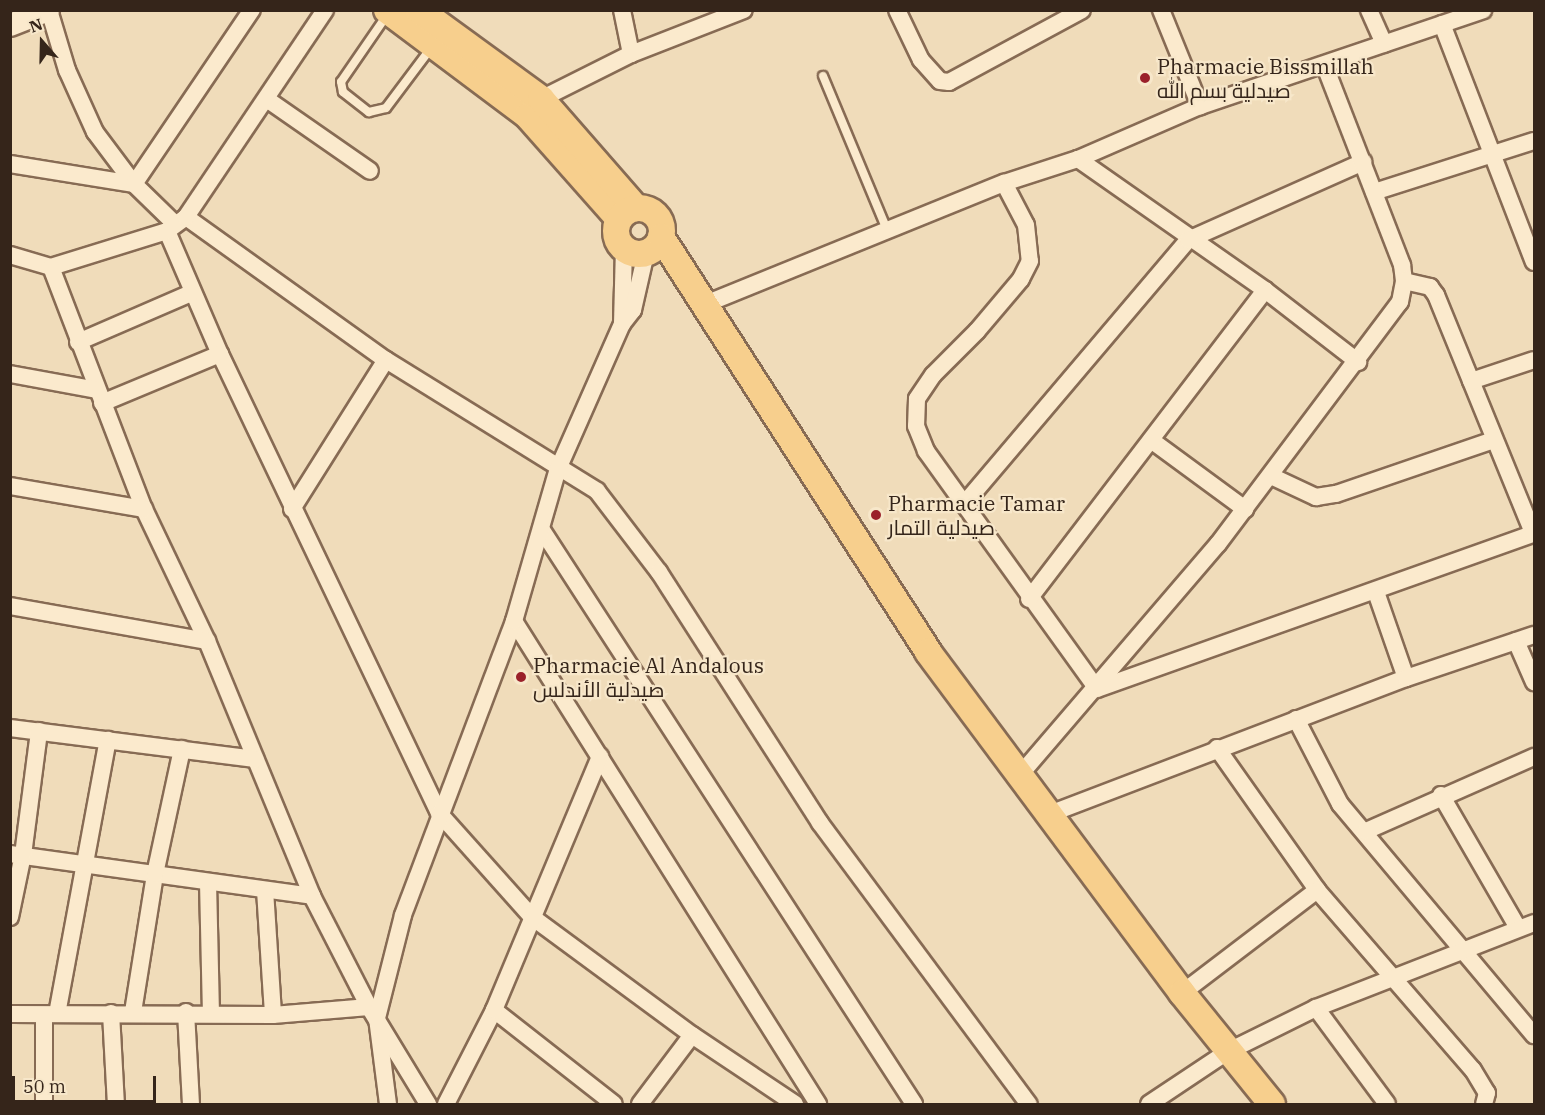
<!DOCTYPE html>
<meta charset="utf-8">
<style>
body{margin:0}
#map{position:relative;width:1545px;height:1115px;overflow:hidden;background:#f0dcba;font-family:"IBM Plex Serif",Cairo,serif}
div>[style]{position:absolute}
.roads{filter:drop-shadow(2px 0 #876b54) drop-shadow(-2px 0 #876b54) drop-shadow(0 2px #876b54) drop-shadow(0 -2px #876b54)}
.service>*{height:8px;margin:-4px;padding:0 4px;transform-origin:4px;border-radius:4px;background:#fbeacd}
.minor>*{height:16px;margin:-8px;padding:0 8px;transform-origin:8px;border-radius:8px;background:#fbeacd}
.secondary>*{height:22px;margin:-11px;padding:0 11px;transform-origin:11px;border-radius:11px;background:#fbeacd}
.primary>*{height:26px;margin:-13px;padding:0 13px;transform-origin:13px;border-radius:13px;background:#f7cf8d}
.primary>.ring{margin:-13px;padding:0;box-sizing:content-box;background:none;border:26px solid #f7cf8d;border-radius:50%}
.dots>*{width:16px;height:16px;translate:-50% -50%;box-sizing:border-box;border:3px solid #f7e7ca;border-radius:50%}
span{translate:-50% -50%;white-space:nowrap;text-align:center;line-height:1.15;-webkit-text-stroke:4.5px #f7e7ca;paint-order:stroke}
.poi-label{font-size:21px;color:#35251a}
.left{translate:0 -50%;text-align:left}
.frame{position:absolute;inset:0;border:12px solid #35251a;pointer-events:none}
.north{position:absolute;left:12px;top:12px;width:60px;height:60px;-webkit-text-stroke:4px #f7e7ca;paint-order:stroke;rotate:340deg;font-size:16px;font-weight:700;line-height:24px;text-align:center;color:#35251a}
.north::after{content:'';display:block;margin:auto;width:21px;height:27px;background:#35251a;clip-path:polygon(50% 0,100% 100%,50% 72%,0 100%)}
.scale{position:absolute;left:12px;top:1076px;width:144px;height:27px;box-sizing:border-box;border:3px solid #35251a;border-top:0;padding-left:8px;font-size:18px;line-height:21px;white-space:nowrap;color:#35251a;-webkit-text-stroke:4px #f7e7ca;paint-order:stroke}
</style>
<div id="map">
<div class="roads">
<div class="service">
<i style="left:387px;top:15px;width:81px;rotate:124.5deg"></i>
<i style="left:341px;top:82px;width:10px;rotate:79deg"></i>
<i style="left:343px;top:92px;width:33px;rotate:38deg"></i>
<i style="left:369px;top:112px;width:17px;rotate:-13deg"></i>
<i style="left:386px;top:108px;width:75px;rotate:-53.1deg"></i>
<i style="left:823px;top:76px;width:167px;rotate:67.4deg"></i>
</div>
<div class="minor">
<i style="left:49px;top:10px;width:63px;rotate:73.3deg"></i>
<i style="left:67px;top:70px;width:68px;rotate:65.7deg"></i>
<i style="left:95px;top:132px;width:65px;rotate:53.1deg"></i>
<i style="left:134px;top:184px;width:57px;rotate:44.3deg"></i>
<i style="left:622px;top:10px;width:45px;rotate:78.4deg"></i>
<i style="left:897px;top:10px;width:55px;rotate:64.4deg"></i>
<i style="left:921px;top:60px;width:28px;rotate:48deg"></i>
<i style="left:940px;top:81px;width:9px;rotate:6deg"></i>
<i style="left:949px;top:82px;width:151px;rotate:-28.4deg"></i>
<i style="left:1161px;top:10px;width:104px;rotate:67.9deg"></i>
<i style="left:1369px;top:10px;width:37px;rotate:66deg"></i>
<i style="left:1442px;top:24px;width:255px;rotate:68.9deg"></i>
<i style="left:541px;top:99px;width:101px;rotate:-26.6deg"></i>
<i style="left:631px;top:54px;width:121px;rotate:-21.3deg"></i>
<i style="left:268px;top:100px;width:124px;rotate:34.8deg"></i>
<i style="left:1078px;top:159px;width:228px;rotate:35deg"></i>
<i style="left:1265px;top:290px;width:118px;rotate:37.7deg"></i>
<i style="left:10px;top:164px;width:126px;rotate:9.2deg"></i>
<i style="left:134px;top:184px;width:210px;rotate:-55.9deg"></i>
<i style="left:1004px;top:183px;width:47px;rotate:62.4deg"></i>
<i style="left:1026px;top:225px;width:36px;rotate:84deg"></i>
<i style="left:1030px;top:261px;width:20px;rotate:117deg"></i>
<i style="left:1021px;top:279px;width:68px;rotate:130.2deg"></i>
<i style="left:977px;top:331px;width:62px;rotate:135deg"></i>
<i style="left:933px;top:375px;width:29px;rotate:124deg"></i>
<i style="left:917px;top:399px;width:27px;rotate:92deg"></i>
<i style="left:916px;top:426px;width:27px;rotate:68deg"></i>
<i style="left:926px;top:451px;width:293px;rotate:54.3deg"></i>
<i style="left:1097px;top:689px;width:464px;rotate:-19.6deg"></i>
<i style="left:1374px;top:192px;width:168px;rotate:-17.7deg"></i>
<i style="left:186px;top:217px;width:246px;rotate:35.6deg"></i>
<i style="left:386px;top:360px;width:248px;rotate:31.8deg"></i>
<i style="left:597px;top:491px;width:102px;rotate:52.6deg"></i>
<i style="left:659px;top:572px;width:298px;rotate:57.3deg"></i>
<i style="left:820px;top:823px;width:350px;rotate:53.4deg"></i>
<i style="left:167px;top:231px;width:134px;rotate:66.7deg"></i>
<i style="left:220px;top:354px;width:509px;rotate:64.49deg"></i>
<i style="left:439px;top:813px;width:140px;rotate:48.2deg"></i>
<i style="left:532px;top:917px;width:199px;rotate:36.4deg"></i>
<i style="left:692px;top:1035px;width:124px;rotate:33.8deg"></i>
<i style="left:10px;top:255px;width:43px;rotate:16.3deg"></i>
<i style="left:51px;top:267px;width:121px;rotate:-17.2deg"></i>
<i style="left:167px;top:231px;width:24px;rotate:-36deg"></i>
<i style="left:186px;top:217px;width:249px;rotate:-56.1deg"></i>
<i style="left:51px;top:267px;width:259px;rotate:69deg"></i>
<i style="left:144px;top:509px;width:146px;rotate:64.5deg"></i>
<i style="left:207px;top:641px;width:276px;rotate:67.6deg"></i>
<i style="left:312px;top:896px;width:125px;rotate:62.8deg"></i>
<i style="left:369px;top:1007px;width:114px;rotate:58.7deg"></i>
<i style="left:1404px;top:281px;width:27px;rotate:13deg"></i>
<i style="left:1430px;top:287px;width:10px;rotate:53deg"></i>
<i style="left:1436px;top:295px;width:257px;rotate:67.8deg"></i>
<i style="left:703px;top:305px;width:325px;rotate:-22.1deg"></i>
<i style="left:1004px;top:183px;width:78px;rotate:-18deg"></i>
<i style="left:1078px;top:159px;width:133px;rotate:-23.5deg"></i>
<i style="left:1200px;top:106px;width:299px;rotate:-18.7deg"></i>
<i style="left:622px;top:324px;width:75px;rotate:-88.5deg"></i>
<i style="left:78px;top:342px;width:123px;rotate:-23.4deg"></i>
<i style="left:10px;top:374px;width:88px;rotate:10.4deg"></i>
<i style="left:1471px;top:381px;width:66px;rotate:-18.4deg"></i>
<i style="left:102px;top:403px;width:128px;rotate:-22.6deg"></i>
<i style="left:1151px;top:440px;width:117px;rotate:36.3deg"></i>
<i style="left:1271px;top:476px;width:50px;rotate:25deg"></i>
<i style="left:1316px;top:497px;width:20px;rotate:-9deg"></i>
<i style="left:1336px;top:494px;width:167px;rotate:-18.9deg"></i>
<i style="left:10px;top:486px;width:136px;rotate:9.7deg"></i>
<i style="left:965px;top:503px;width:345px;rotate:-49.7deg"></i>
<i style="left:1188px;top:240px;width:192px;rotate:-24deg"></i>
<i style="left:292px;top:509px;width:176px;rotate:-57.8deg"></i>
<i style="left:542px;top:530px;width:684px;rotate:57.05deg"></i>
<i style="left:1376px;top:592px;width:91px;rotate:70.8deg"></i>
<i style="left:1029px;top:599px;width:389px;rotate:-52.6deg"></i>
<i style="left:10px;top:606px;width:200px;rotate:10.1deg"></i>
<i style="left:514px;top:621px;width:571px;rotate:57.81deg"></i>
<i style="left:1516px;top:641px;width:45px;rotate:66.3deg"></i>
<i style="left:1296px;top:719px;width:96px;rotate:62.6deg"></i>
<i style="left:1340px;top:804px;width:302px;rotate:50deg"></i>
<i style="left:10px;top:728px;width:247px;rotate:7.2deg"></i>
<i style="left:1217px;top:748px;width:174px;rotate:54.8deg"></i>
<i style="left:1317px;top:890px;width:238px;rotate:49.1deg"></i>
<i style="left:1473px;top:1070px;width:27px;rotate:59deg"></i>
<i style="left:1487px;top:1093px;width:11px;rotate:105deg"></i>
<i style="left:1019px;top:776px;width:306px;rotate:-49.4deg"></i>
<i style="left:1218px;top:544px;width:303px;rotate:-53.1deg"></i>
<i style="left:1400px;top:302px;width:21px;rotate:-79deg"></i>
<i style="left:1404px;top:281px;width:16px;rotate:-97deg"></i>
<i style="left:1402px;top:265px;width:213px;rotate:-111.2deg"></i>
<i style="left:1441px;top:795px;width:154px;rotate:59.9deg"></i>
<i style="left:1047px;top:815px;width:384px;rotate:-20.9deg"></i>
<i style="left:1406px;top:678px;width:135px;rotate:-18.6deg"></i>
<i style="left:1366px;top:831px;width:184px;rotate:-23.8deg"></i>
<i style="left:10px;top:854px;width:305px;rotate:7.9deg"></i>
<i style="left:208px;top:882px;width:132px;rotate:88.7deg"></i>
<i style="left:265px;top:890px;width:125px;rotate:86.3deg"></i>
<i style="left:10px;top:917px;width:63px;rotate:-78.2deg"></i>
<i style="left:23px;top:855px;width:125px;rotate:-82.6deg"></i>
<i style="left:1182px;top:993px;width:170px;rotate:-37.3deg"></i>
<i style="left:1316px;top:1008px;width:119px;rotate:53.5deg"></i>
<i style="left:494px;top:1010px;width:152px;rotate:38.1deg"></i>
<i style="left:133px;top:1012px;width:140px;rotate:-80.9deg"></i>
<i style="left:155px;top:874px;width:128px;rotate:-77.8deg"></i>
<i style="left:186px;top:1012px;width:92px;rotate:86.9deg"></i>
<i style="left:111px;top:1013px;width:91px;rotate:86.9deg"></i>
<i style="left:10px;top:1014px;width:263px;rotate:0.2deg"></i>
<i style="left:273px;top:1015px;width:96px;rotate:-4.8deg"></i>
<i style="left:57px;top:1014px;width:279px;rotate:-79.5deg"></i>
<i style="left:44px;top:1015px;width:89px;rotate:90deg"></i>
<i style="left:388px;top:1104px;width:87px;rotate:-97.3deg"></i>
<i style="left:377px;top:1018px;width:106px;rotate:-75.8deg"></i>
<i style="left:403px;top:915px;width:314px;rotate:-69.3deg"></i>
<i style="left:514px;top:621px;width:158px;rotate:-73.9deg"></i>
<i style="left:558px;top:469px;width:158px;rotate:-66.2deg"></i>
<i style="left:622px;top:324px;width:18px;rotate:-52deg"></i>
<i style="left:633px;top:310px;width:58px;rotate:-77.2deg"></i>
<i style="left:446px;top:1104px;width:106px;rotate:-62.9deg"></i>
<i style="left:494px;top:1010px;width:275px;rotate:-67.3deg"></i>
<i style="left:640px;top:1104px;width:86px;rotate:-53deg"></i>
<i style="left:1149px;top:1104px;width:94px;rotate:-33.7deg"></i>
<i style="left:1227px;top:1052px;width:99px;rotate:-26.3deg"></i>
<i style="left:1316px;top:1008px;width:234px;rotate:-21.3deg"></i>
</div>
<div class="secondary">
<i style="left:10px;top:25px;width:41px;rotate:-21.5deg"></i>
</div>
<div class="primary">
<i style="left:387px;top:10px;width:176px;rotate:36.9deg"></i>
<i style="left:528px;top:116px;width:137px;rotate:48.5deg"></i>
<i style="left:419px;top:10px;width:151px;rotate:36.1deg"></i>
<i style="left:541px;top:99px;width:145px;rotate:48.9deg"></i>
<i class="ring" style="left:616px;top:208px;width:20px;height:20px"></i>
<i style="left:661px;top:237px;width:493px;rotate:57.2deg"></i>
<i style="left:928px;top:652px;width:425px;rotate:53.3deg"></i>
<i style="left:1182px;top:993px;width:143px;rotate:51deg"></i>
</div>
</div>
<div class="dots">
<i style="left:1145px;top:78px;background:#9a202a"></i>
<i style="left:876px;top:515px;background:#9a202a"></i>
<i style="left:521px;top:677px;background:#9a202a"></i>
</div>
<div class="poi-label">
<span class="left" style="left:1157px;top:78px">Pharmacie Bissmillah<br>صيدلية بسم الله</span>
<span class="left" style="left:888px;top:515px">Pharmacie Tamar<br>صيدلية التمار</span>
<span class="left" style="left:533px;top:677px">Pharmacie Al Andalous<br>صيدلية الأندلس</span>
</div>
<div class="frame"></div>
<div class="north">N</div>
<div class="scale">50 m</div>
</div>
